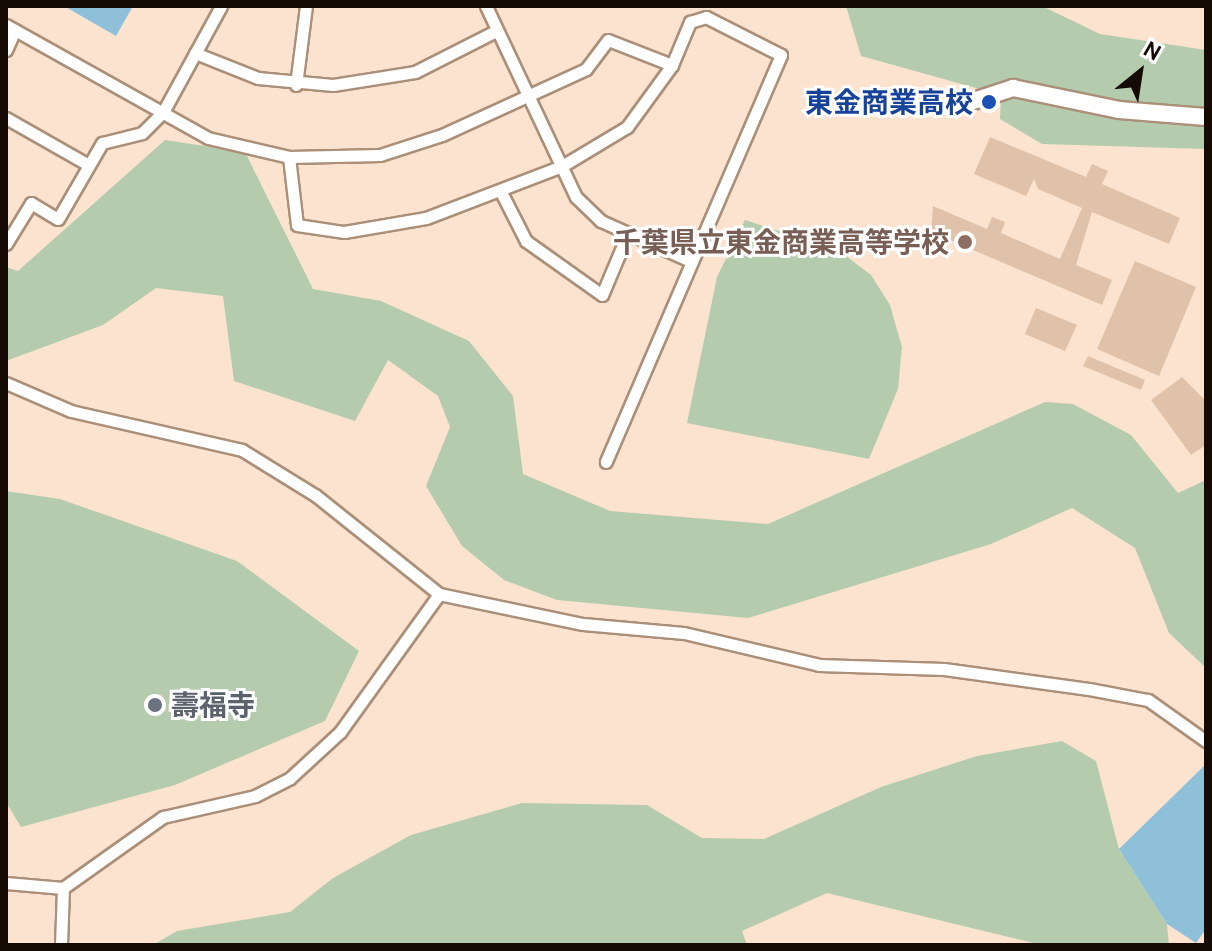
<!DOCTYPE html>
<meta charset="utf-8">
<style>
body{margin:0}
#map{position:relative;width:1212px;height:951px;overflow:hidden;background:#fbe3cf;font-family:Cabin,"Noto Sans JP",sans-serif}
div>[style]{position:absolute}
.green>*{inset:0;background:#b4ccad}
.water>*{inset:0;background:#8fc0da}
.building>*{inset:0;background:#dfc2a9}
.roads{filter:drop-shadow(2px 0 #ab8f78) drop-shadow(-2px 0 #ab8f78) drop-shadow(0 2px #ab8f78) drop-shadow(0 -2px #ab8f78)}
.street>*{height:11px;margin:-5.5px;padding:0 5.5px;transform-origin:5.5px;border-radius:5.5px;background:#fff}
.secondary>*{height:16px;margin:-8px;padding:0 8px;transform-origin:8px;border-radius:8px;background:#fff}
.dots>*{width:22px;height:22px;translate:-50% -50%;box-sizing:border-box;border:4px solid #fff;border-radius:50%}
span{translate:-50% -50%;white-space:nowrap;text-align:center;line-height:1.15;-webkit-text-stroke:6px #fff;paint-order:stroke}
.transit-label{font-size:28px;color:#164399;font-weight:700}
.right{translate:-100% -50%;text-align:right}
.education-label{font-size:28px;color:#785e54;font-weight:700}
.worship-label{font-size:28px;color:#5b616d;font-weight:700}
.left{translate:0 -50%;text-align:left}
.frame{position:absolute;inset:0;border:8px solid #150b04;pointer-events:none}
.north{position:absolute;left:1100px;top:32px;width:80px;height:80px;-webkit-text-stroke:6px #fff;paint-order:stroke;rotate:30deg;font-size:22px;font-weight:700;line-height:32px;text-align:center;color:#150b04}
.north::after{content:'';display:block;margin:auto;width:28px;height:36px;background:#150b04;clip-path:polygon(50% 0,100% 100%,50% 72%,0 100%)}
</style>
<div id="map">
<div class="green">
<i style="clip-path:polygon(846px 6px,1042px 6px,1100px 34px,1206px 50px,1206px 149px,1042px 144px,1000px 119px,1001px 95px,861px 56px)"></i>
<i style="clip-path:polygon(165px 140px,245px 152px,313px 289px,381px 301px,469px 341px,513px 396px,523px 474px,610px 511px,768px 524px,1045px 402px,1073px 404px,1131px 435px,1178px 493px,1206px 480px,1206px 668px,1169px 633px,1135px 548px,1072px 508px,991px 544px,748px 618px,557px 600px,504px 580px,462px 546px,426px 486px,450px 427px,438px 396px,388px 360px,355px 421px,234px 381px,223px 296px,156px 288px,103px 325px,6px 361px,6px 267px,18px 271px)"></i>
<i style="clip-path:polygon(745px 220px,838px 250px,871px 275px,890px 305px,902px 347px,898px 389px,869px 459px,687px 423px,717px 277px)"></i>
<i style="clip-path:polygon(6px 491px,60px 499px,237px 561px,359px 651px,325px 721px,175px 785px,21px 827px,6px 802px)"></i>
<i style="clip-path:polygon(1062px 741px,1096px 761px,1119px 849px,1167px 924px,1169px 945px,1042px 945px,827px 893px,742px 931px,747px 945px,153px 945px,177px 931px,290px 912px,333px 878px,411px 835px,522px 803px,647px 805px,702px 838px,764px 839px,881px 787px,977px 756px)"></i>
</div>
<div class="water">
<i style="clip-path:polygon(64px 6px,133px 6px,116px 36px)"></i>
<i style="clip-path:polygon(1206px 764px,1206px 929px,1196px 943px,1167px 924px,1119px 849px)"></i>
</div>
<div class="building">
<i style="clip-path:polygon(990px 137px,1086px 177px,1092px 164px,1108px 171px,1102px 184px,1180px 218px,1169px 244px,1092px 212px,1076px 265px,1112px 280px,1102px 305px,931px 232px,933px 206px,987px 229px,992px 217px,1005px 222px,1001px 233px,1060px 259px,1082px 208px,1038px 189px,1034px 179px,1026px 196px,974px 174px)"></i>
<i style="clip-path:polygon(1135px 261px,1196px 287px,1159px 376px,1097px 349px)"></i>
<i style="clip-path:polygon(1036px 308px,1077px 325px,1065px 351px,1025px 334px)"></i>
<i style="clip-path:polygon(1088px 356px,1145px 380px,1141px 390px,1083px 366px)"></i>
<i style="clip-path:polygon(1182px 377px,1206px 401px,1206px 445px,1191px 455px,1151px 400px)"></i>
<i style="clip-path:polygon(163px 694px,167px 711px,149px 715px,145px 698px)"></i>
</div>
<div class="roads">
<div class="street">
<i style="left:486px;top:6px;width:211px;rotate:64.8deg"></i>
<i style="left:576px;top:197px;width:35px;rotate:44deg"></i>
<i style="left:601px;top:221px;width:95px;rotate:24.1deg"></i>
<i style="left:6px;top:25px;width:231px;rotate:29.2deg"></i>
<i style="left:208px;top:138px;width:83px;rotate:13.2deg"></i>
<i style="left:289px;top:157px;width:91px;rotate:-1.3deg"></i>
<i style="left:380px;top:155px;width:65px;rotate:-17.9deg"></i>
<i style="left:442px;top:135px;width:158px;rotate:-24.6deg"></i>
<i style="left:586px;top:69px;width:36px;rotate:-53deg"></i>
<i style="left:608px;top:40px;width:69px;rotate:21.3deg"></i>
<i style="left:6px;top:50px;width:22px;rotate:-66deg"></i>
<i style="left:195px;top:53px;width:68px;rotate:21.6deg"></i>
<i style="left:258px;top:78px;width:75px;rotate:5.3deg"></i>
<i style="left:333px;top:85px;width:83px;rotate:-9deg"></i>
<i style="left:415px;top:72px;width:89px;rotate:-26.9deg"></i>
<i style="left:296px;top:85px;width:80px;rotate:-82.8deg"></i>
<i style="left:6px;top:118px;width:93px;rotate:29.6deg"></i>
<i style="left:289px;top:157px;width:68px;rotate:83.3deg"></i>
<i style="left:297px;top:225px;width:48px;rotate:8.5deg"></i>
<i style="left:344px;top:232px;width:83px;rotate:-9.7deg"></i>
<i style="left:426px;top:218px;width:146px;rotate:-20.9deg"></i>
<i style="left:562px;top:166px;width:76px;rotate:-31deg"></i>
<i style="left:627px;top:127px;width:77px;rotate:-54deg"></i>
<i style="left:672px;top:65px;width:47px;rotate:-67.3deg"></i>
<i style="left:690px;top:22px;width:17px;rotate:-17deg"></i>
<i style="left:706px;top:17px;width:84px;rotate:26.9deg"></i>
<i style="left:781px;top:55px;width:443px;rotate:113.3deg"></i>
<i style="left:501px;top:192px;width:55px;rotate:63deg"></i>
<i style="left:526px;top:241px;width:93px;rotate:35.4deg"></i>
<i style="left:602px;top:295px;width:67px;rotate:-67.2deg"></i>
<i style="left:6px;top:244px;width:48px;rotate:-58.6deg"></i>
<i style="left:31px;top:203px;width:31px;rotate:31deg"></i>
<i style="left:58px;top:219px;width:88px;rotate:-59.9deg"></i>
<i style="left:102px;top:143px;width:41px;rotate:-14deg"></i>
<i style="left:142px;top:133px;width:30px;rotate:-45deg"></i>
<i style="left:163px;top:112px;width:121px;rotate:-61.3deg"></i>
<i style="left:6px;top:383px;width:71px;rotate:23.3deg"></i>
<i style="left:71px;top:411px;width:175px;rotate:12.8deg"></i>
<i style="left:242px;top:450px;width:86px;rotate:31.7deg"></i>
<i style="left:315px;top:495px;width:159px;rotate:38.6deg"></i>
<i style="left:439px;top:594px;width:147px;rotate:11.8deg"></i>
<i style="left:583px;top:624px;width:101px;rotate:5.1deg"></i>
<i style="left:684px;top:633px;width:139px;rotate:13.3deg"></i>
<i style="left:819px;top:665px;width:125px;rotate:1.8deg"></i>
<i style="left:944px;top:669px;width:146px;rotate:7.9deg"></i>
<i style="left:1089px;top:689px;width:60px;rotate:10.6deg"></i>
<i style="left:1148px;top:700px;width:71px;rotate:35.3deg"></i>
<i style="left:6px;top:883px;width:57px;rotate:5deg"></i>
<i style="left:63px;top:888px;width:123px;rotate:-35.4deg"></i>
<i style="left:163px;top:817px;width:94px;rotate:-12.9deg"></i>
<i style="left:255px;top:796px;width:39px;rotate:-27deg"></i>
<i style="left:290px;top:778px;width:68px;rotate:-42.6deg"></i>
<i style="left:340px;top:732px;width:170px;rotate:-54.3deg"></i>
<i style="left:61px;top:945px;width:57px;rotate:-88deg"></i>
</div>
<div class="secondary">
<i style="left:964px;top:104px;width:52px;rotate:-18.1deg"></i>
<i style="left:1013px;top:88px;width:108px;rotate:11.7deg"></i>
<i style="left:1119px;top:110px;width:87px;rotate:4.6deg"></i>
</div>
</div>
<div class="dots">
<i style="left:989px;top:102px;background:#1a4fb4"></i>
<i style="left:965px;top:242px;background:#8d6e63"></i>
<i style="left:155px;top:705px;background:#6b7280"></i>
</div>
<div class="transit-label">
<span class="right" style="left:973px;top:102px">東金商業高校</span>
</div>
<div class="education-label">
<span class="right" style="left:949px;top:242px">千葉県立東金商業高等学校</span>
</div>
<div class="worship-label">
<span class="left" style="left:171px;top:705px">壽福寺</span>
</div>
<div class="frame"></div>
<div class="north">N</div>
</div>
